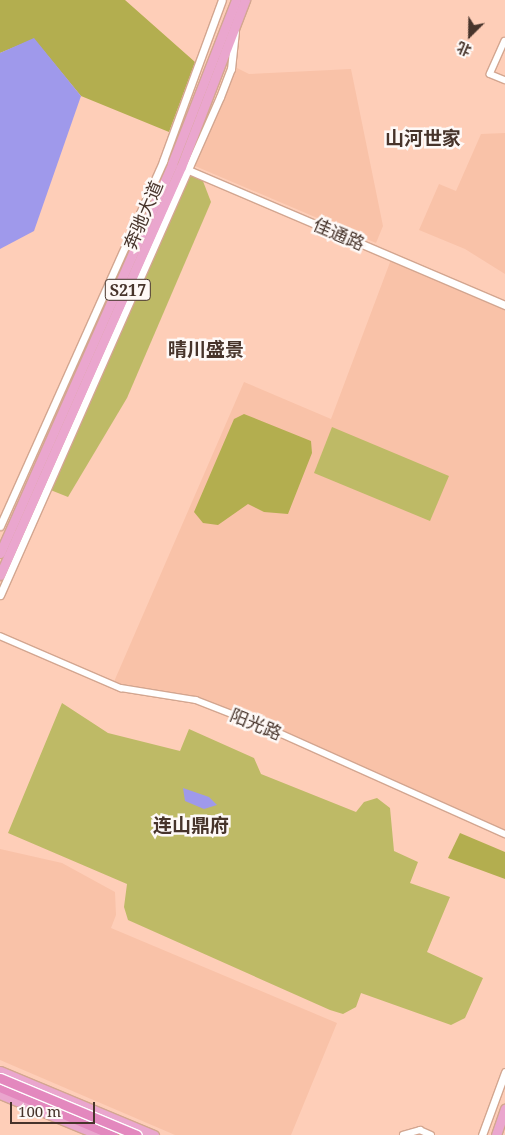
<!DOCTYPE html>
<meta charset="utf-8">
<style>
body{margin:0}
#map{position:relative;width:505px;height:1135px;overflow:hidden;background:#feceb8;font-family:"Noto Serif","Noto Sans SC",serif}
div>[style]{position:absolute}
.built>*{inset:0;background:#f9c2a8}
.green>*{inset:0;background:#beba66}
.forest>*{inset:0;background:#b3ae4f}
.water>*{inset:0;background:#9f99eb}
.roads{filter:drop-shadow(1px 0 #d3a690) drop-shadow(-1px 0 #d3a690) drop-shadow(0 1px #d3a690) drop-shadow(0 -1px #d3a690)}
.minor>*{height:5.5px;margin:-2.75px;padding:0 2.75px;transform-origin:2.75px;border-radius:2.75px;background:#fff}
.tertiary>*{height:7px;margin:-3.5px;padding:0 3.5px;transform-origin:3.5px;border-radius:3.5px;background:#fff}
.primary>*{height:9px;margin:-4.5px;padding:0 4.5px;transform-origin:4.5px;border-radius:4.5px;background:#eaa6ce}
.trunk>*{height:9px;margin:-4.5px;padding:0 4.5px;transform-origin:4.5px;border-radius:4.5px;background:#e388be}
.bridges{filter:drop-shadow(1px 0 #fff) drop-shadow(-1px 0 #fff) drop-shadow(0 1px #fff) drop-shadow(0 -1px #fff)}
.trunk-bridge>*{height:9px;margin:-4.5px;padding:0 4.5px;transform-origin:4.5px;border-radius:4.5px;background:#e388be}
span{translate:-50% -50%;white-space:nowrap;text-align:center;line-height:1.15;-webkit-text-stroke:5px #fef9f7;paint-order:stroke}
.shield-label span{padding:1px 4px;background:#fef9f7;border:1px solid;border-radius:4px;-webkit-text-stroke-width:0}
.shield-label{font-size:16px;color:#47342b;font-weight:700}
.street-label{font-size:18px;color:#47342b}
.neighbourhood-label{font-size:19px;color:#47342b;font-weight:700}
.north{position:absolute;left:445px;top:10px;width:50px;height:50px;-webkit-text-stroke:4px #fef9f7;paint-order:stroke;rotate:203deg;font-size:14px;font-weight:700;line-height:20px;text-align:center;color:#47342b}
.north::after{content:'';display:block;margin:auto;width:18px;height:22px;background:#47342b;clip-path:polygon(50% 0,100% 100%,50% 72%,0 100%)}
.scale{position:absolute;left:10px;top:1102px;width:85px;height:22px;box-sizing:border-box;border:2px solid #47342b;border-top:0;padding-left:6px;font-size:15px;line-height:18px;white-space:nowrap;color:#47342b;-webkit-text-stroke:4px #fef9f7;paint-order:stroke}
</style>
<div id="map">
<div class="built">
<i style="clip-path:polygon(235px 67px,249px 74px,351px 69px,383px 226px,376px 243px,195px 166px)"></i>
<i style="clip-path:polygon(505px 133px,505px 274px,465px 249px,419px 230px,439px 184px,456px 191px,481px 134px)"></i>
<i style="clip-path:polygon(392px 257px,505px 305px,505px 834px,200px 702px,113px 684px,244px 382px,331px 419px)"></i>
<i style="clip-path:polygon(0 849px,62px 863px,115px 892px,116px 915px,111px 928px,337px 1023px,291px 1135px,175px 1135px,0 1060px)"></i>
</div>
<div class="green">
<i style="clip-path:polygon(189px 171px,201px 176px,211px 202px,127px 398px,68px 497px,48px 489px)"></i>
<i style="clip-path:polygon(332px 427px,449px 476px,430px 521px,314px 473px)"></i>
<i style="clip-path:polygon(62px 703px,108px 733px,180px 751px,189px 729px,254px 758px,261px 774px,356px 812px,364px 802px,377px 798px,390px 808px,394px 851px,418px 862px,410px 883px,450px 897px,427px 952px,483px 978px,465px 1018px,451px 1025px,361px 993px,356px 1007px,343px 1014px,330px 1010px,128px 920px,124px 907px,127px 884px,8px 833px)"></i>
</div>
<div class="forest">
<i style="clip-path:polygon(0 0,125px 0,195px 62px,169px 132px,81px 96px,34px 39px,0 53px)"></i>
<i style="clip-path:polygon(244px 414px,311px 441px,312px 453px,288px 514px,264px 512px,248px 504px,218px 525px,203px 523px,194px 512px,234px 419px)"></i>
<i style="clip-path:polygon(460px 833px,505px 852px,505px 879px,448px 858px)"></i>
</div>
<div class="water">
<i style="clip-path:polygon(34px 38px,81px 96px,34px 231px,0 249px,0 53px)"></i>
<i style="clip-path:polygon(183px 788px,209px 797px,217px 805px,204px 809px,185px 801px)"></i>
</div>
<div class="roads">
<div class="minor">
<i style="left:505px;top:41px;width:36px;rotate:114deg"></i>
<i style="left:490px;top:74px;width:16px;rotate:22deg"></i>
<i style="left:0;top:636px;width:132px;rotate:23.3deg"></i>
<i style="left:121px;top:688px;width:76px;rotate:9.1deg"></i>
<i style="left:196px;top:700px;width:77px;rotate:21.3deg"></i>
<i style="left:268px;top:728px;width:260px;rotate:24.1deg"></i>
<i style="left:403px;top:1135px;width:18px;rotate:-16deg"></i>
<i style="left:420px;top:1130px;width:12px;rotate:24deg"></i>
</div>
<div class="tertiary">
<i style="left:186px;top:169px;width:347px;rotate:23.1deg"></i>
<i style="left:0;top:526px;width:400px;rotate:-65.9deg"></i>
<i style="left:163px;top:161px;width:171px;rotate:-69.9deg"></i>
<i style="left:0;top:595px;width:544px;rotate:-66.17deg"></i>
<i style="left:220px;top:97px;width:30px;rotate:-69deg"></i>
<i style="left:231px;top:69px;width:37px;rotate:-84deg"></i>
<i style="left:482px;top:1135px;width:67px;rotate:-69.9deg"></i>
</div>
<div class="primary">
<i style="left:0;top:553px;width:425px;rotate:-66.1deg"></i>
<i style="left:172px;top:164px;width:176px;rotate:-68.7deg"></i>
<i style="left:0;top:575px;width:446px;rotate:-66.1deg"></i>
<i style="left:181px;top:167px;width:179px;rotate:-69deg"></i>
<i style="left:0;top:1071px;width:167px;rotate:22.6deg"></i>
<i style="left:0;top:1094px;width:107px;rotate:22.5deg"></i>
<i style="left:496px;top:1135px;width:28px;rotate:-71deg"></i>
</div>
<div class="trunk">
<i style="left:0;top:1087px;width:123px;rotate:23deg"></i>
</div>
</div>
<div class="bridges">
<div class="trunk-bridge">
<i style="left:0;top:1078px;width:148px;rotate:22.6deg"></i>
</div>
</div>
<div class="shield-label">
<span style="left:128px;top:290px">S217</span>
</div>
<div class="street-label">
<span style="left:143px;top:215px;rotate:-67deg">奔驰大道</span>
<span style="left:339px;top:234px;rotate:23deg">佳通路</span>
<span style="left:256px;top:724px;rotate:22deg">阳光路</span>
</div>
<div class="neighbourhood-label">
<span style="left:423px;top:139px">山河世家</span>
<span style="left:206px;top:350px">晴川盛景</span>
<span style="left:191px;top:826px">连山鼎府</span>
</div>
<div class="north">北</div>
<div class="scale">100 m</div>
</div>
